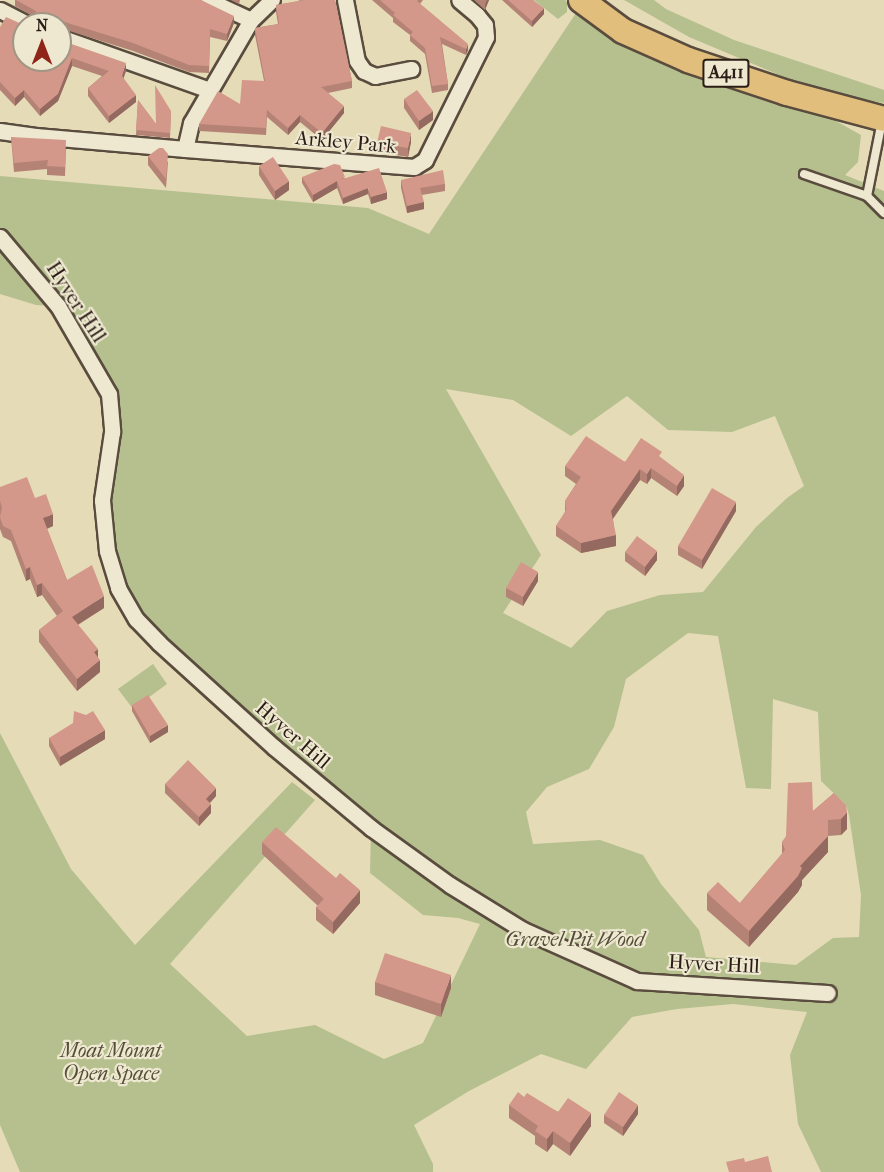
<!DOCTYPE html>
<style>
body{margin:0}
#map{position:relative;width:884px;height:1172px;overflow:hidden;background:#e5dbb7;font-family:"IM FELL French Canon",serif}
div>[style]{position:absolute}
.green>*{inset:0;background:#b5c08e}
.roads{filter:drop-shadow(2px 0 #5a4c3e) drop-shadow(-2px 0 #5a4c3e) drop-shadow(0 2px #5a4c3e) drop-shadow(0 -2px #5a4c3e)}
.service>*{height:8px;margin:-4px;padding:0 4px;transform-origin:4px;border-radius:4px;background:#eee8d0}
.minor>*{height:15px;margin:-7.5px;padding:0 7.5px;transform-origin:7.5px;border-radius:7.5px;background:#eee8d0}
.primary>*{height:24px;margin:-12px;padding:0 12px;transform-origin:12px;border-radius:12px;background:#e2be7c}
.wall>*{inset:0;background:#b58376}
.shaded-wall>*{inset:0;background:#946a60}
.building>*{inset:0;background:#d39889}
span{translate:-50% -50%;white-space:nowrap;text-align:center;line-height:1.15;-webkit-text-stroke:4.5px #eee8d0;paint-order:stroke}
.shield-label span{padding:2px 4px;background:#eee8d0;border:2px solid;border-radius:4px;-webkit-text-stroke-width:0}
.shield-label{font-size:18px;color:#2b1c15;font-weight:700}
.street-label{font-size:20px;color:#2b1c15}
.park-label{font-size:20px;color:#544d39;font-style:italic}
.north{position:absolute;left:12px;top:12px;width:60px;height:60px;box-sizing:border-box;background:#eee8d0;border:2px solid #a09685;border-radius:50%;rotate:0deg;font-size:16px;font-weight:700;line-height:24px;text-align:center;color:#2b1c15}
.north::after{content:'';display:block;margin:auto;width:21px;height:27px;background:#8f2418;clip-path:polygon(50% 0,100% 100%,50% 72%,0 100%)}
</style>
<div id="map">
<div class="green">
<i style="clip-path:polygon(534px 0,565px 0,567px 2px,567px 12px,558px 19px)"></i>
<i style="clip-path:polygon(624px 0,654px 0,666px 9px,734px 40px,884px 90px,884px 103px,859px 99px,791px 80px,689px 37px)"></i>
<i style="clip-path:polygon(evenodd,578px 10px,827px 116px,861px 135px,858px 162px,845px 175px,884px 191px,884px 1172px,821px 1172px,798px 1124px,790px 1055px,807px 1012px,733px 1004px,677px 1009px,632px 1017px,586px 1069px,541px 1054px,469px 1091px,414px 1125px,433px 1164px,433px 1172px,20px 1172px,0 1125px,0 733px,71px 869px,135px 945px,292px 782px,315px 800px,170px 964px,247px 1036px,315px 1025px,384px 1059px,423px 1043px,480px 924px,458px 918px,423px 915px,370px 873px,371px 828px,136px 619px,107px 551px,109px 394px,58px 306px,36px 305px,0 294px,0 176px,368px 208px,429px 234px,578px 10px,446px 389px,513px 400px,571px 436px,627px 396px,668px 430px,732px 432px,775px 416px,804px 486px,787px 498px,756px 527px,703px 592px,660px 595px,607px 611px,571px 648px,503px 613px,541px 555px,446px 389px,578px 10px,688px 633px,718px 636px,746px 788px,771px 789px,773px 699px,818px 712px,821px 781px,846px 805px,849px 815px,861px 895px,859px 937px,833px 938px,796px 965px,706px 957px,699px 930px,661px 884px,643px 855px,600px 840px,533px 844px,526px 812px,547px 787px,589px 769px,614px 727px,626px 679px,688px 633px)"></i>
<i style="clip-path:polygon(153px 664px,167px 684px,133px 709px,118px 689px)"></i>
</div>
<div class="roads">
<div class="service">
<i style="left:804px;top:174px;width:67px;rotate:19.2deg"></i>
<i style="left:867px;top:196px;width:24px;rotate:45deg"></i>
<i style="left:867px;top:196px;width:76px;rotate:-78.7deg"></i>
</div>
<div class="minor">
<i style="left:208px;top:0;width:47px;rotate:24.9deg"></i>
<i style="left:345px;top:0;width:62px;rotate:78.9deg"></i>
<i style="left:357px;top:61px;width:12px;rotate:55deg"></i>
<i style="left:364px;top:71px;width:12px;rotate:24deg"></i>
<i style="left:375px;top:76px;width:37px;rotate:-11deg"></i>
<i style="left:0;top:10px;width:31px;rotate:27deg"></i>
<i style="left:60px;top:37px;width:159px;rotate:19.5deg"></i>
<i style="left:0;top:131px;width:36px;rotate:8deg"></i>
<i style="left:36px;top:136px;width:150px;rotate:5deg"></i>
<i style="left:185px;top:149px;width:27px;rotate:-77deg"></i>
<i style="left:191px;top:123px;width:119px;rotate:-59.8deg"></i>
<i style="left:251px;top:20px;width:29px;rotate:-44deg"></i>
<i style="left:185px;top:149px;width:230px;rotate:4.5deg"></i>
<i style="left:414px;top:167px;width:13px;rotate:-32deg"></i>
<i style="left:425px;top:160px;width:137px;rotate:-63.6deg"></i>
<i style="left:486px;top:37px;width:12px;rotate:-95deg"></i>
<i style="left:485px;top:25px;width:13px;rotate:-129deg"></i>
<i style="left:477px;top:15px;width:23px;rotate:-140deg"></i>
<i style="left:0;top:237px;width:90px;rotate:50deg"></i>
<i style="left:58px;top:306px;width:102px;rotate:59.9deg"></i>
<i style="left:109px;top:394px;width:38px;rotate:85deg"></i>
<i style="left:112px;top:432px;width:69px;rotate:98.4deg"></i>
<i style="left:102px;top:500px;width:51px;rotate:84.4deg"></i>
<i style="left:107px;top:551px;width:39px;rotate:73deg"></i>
<i style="left:118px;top:588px;width:36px;rotate:60deg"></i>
<i style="left:136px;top:619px;width:33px;rotate:46deg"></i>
<i style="left:159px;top:643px;width:156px;rotate:42.2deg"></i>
<i style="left:275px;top:748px;width:125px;rotate:39.8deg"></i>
<i style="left:371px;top:828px;width:97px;rotate:35.8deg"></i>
<i style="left:450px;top:885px;width:86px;rotate:31.7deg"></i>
<i style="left:523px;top:930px;width:125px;rotate:24.1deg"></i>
<i style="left:637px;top:981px;width:191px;rotate:3.6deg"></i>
</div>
<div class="primary">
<i style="left:581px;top:0;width:52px;rotate:36.4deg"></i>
<i style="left:623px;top:31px;width:71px;rotate:24deg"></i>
<i style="left:688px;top:60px;width:104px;rotate:18.4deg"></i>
<i style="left:787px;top:93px;width:100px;rotate:15deg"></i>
</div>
</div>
<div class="wall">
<i style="clip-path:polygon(15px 0,201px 0,234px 23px,227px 41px,210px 37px,209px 73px,189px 72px,133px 51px,60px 28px,60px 24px,32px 24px,36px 22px,36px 18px,15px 6px)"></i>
<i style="clip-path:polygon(231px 0,240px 0,239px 4px)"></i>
<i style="clip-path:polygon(298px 0,335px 0,352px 81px,352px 88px,328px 93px,344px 113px,322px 140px,300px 122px,288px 135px,267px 117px,266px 135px,199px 131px,199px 124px,240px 104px,264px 81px,255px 35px,255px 28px,278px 24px,276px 12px,276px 5px,300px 1px)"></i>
<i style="clip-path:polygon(372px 0,423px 0,420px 4px,468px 50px,466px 55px,442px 44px,448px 84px,448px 90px,432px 93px,425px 54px,410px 41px,410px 35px,393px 22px,393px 18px)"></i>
<i style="clip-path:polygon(474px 0,489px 0,485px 10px)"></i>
<i style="clip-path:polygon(502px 0,533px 0,544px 14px,532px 27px)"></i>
<i style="clip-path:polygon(0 27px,60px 40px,126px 71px,123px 78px,136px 102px,109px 123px,88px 96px,88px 88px,102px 76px,72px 66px,58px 101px,40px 116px,24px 97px,15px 106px,0 90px)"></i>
<i style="clip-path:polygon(404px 99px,433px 120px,419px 130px,404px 108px)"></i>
<i style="clip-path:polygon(138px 100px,156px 124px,171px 111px,170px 138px,136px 135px)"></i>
<i style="clip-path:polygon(11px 137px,66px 149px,65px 176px,47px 175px,47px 169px,14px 172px)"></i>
<i style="clip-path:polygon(411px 142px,408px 157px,377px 152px,377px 143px)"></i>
<i style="clip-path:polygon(148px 156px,168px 162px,166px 188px,148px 165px)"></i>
<i style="clip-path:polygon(259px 166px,289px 190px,275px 200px,259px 175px)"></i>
<i style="clip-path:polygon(302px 177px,345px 178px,387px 199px,371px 204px,368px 194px,343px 204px,337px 188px,313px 202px,302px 183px)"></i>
<i style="clip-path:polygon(401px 180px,445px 184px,445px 191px,422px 195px,424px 209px,407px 213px,401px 188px)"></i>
<i style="clip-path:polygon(662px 459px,684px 486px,677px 496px,651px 478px,647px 484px,640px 480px,613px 519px,616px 546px,581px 553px,556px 536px,556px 526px,565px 513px,565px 501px,576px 484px,565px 476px,565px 466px)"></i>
<i style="clip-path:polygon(0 487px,35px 498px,53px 526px,47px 529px,67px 580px,104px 608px,78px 625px,98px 657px,100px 672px,77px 691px,39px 642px,39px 630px,57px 616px,42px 595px,37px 597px,30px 579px,26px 581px,11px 541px,3px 537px,0 529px)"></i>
<i style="clip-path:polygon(736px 511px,702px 569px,678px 555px,678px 546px)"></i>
<i style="clip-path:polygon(625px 552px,657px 560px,645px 576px,625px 561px)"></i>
<i style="clip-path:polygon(538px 581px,523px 606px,506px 597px,506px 588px)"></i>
<i style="clip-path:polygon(132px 705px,168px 732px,150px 743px,132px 711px)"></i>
<i style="clip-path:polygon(49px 738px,105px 739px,60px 766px,49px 746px)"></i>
<i style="clip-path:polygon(165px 784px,216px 796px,210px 803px,211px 813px,199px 826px,165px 793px)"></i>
<i style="clip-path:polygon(834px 793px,847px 829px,841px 835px,828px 836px,828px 852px,802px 880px,802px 885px,798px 892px,749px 947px,707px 910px,707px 893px,740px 903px,782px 854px,782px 842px,813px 811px)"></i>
<i style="clip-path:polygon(262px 842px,360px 903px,333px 934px,316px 920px,316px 907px,318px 906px,262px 854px)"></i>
<i style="clip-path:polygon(375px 982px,451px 988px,441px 1017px,375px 995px)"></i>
<i style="clip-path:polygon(524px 1097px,591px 1126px,570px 1156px,553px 1144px,547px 1152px,535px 1144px,535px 1136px,509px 1118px,509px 1105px)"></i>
<i style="clip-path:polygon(638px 1114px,623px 1136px,604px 1123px,604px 1115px)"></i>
</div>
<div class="shaded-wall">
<i style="clip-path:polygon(487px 0,489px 0,485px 10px,485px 4px)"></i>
<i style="clip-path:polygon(544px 8px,544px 14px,532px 27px,532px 21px)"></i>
<i style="clip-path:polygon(234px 16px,234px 23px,227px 41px,227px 34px)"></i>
<i style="clip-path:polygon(468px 44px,468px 50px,466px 55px,466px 49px)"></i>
<i style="clip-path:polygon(72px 58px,72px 66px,58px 101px,40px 116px,40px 109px)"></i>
<i style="clip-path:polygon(126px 63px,126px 71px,122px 83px,122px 76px)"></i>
<i style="clip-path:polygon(24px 90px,24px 97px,15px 106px,15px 98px)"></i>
<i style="clip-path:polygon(136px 95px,136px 102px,109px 123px,109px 116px)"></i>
<i style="clip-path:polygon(344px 106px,344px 113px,322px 140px,322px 133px)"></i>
<i style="clip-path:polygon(433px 111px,433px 120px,419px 130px,419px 121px)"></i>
<i style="clip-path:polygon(300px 115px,300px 122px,288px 135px,288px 128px)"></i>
<i style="clip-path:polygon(411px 133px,411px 142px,408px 157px,408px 148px)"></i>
<i style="clip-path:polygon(289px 181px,289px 190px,275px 200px,275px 191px)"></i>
<i style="clip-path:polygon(337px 181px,337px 188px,313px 202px,313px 195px)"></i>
<i style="clip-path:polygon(368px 188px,368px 194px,343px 204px,343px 198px)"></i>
<i style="clip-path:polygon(387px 192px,387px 199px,371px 204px,371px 197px)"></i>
<i style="clip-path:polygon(424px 202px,424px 209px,407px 213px,407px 206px)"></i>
<i style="clip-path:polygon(651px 468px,651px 478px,647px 484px,647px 474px)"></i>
<i style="clip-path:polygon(640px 469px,640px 480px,611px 521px,611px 511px)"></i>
<i style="clip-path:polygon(684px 475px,684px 486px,677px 496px,677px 486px)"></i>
<i style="clip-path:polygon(736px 502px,736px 511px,702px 569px,702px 560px)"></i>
<i style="clip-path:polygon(53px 514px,53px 526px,43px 530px,43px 518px)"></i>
<i style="clip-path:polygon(616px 535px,616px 546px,581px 553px,581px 543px)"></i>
<i style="clip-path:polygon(657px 551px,657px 560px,645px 576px,645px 567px)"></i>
<i style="clip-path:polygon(30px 567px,30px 579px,26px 581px,26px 569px)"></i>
<i style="clip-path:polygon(538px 572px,538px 581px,523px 606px,523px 597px)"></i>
<i style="clip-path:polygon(42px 583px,42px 595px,37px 597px,37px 585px)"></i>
<i style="clip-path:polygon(104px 596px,104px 608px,72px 628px,72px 617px)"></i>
<i style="clip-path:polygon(98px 649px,98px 661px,94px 652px)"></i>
<i style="clip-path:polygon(100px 660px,100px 672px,77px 691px,77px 679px)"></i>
<i style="clip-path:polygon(168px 725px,168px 732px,150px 743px,150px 736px)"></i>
<i style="clip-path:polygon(105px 730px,105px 739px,60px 766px,60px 757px)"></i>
<i style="clip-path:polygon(216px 788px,216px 796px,206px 807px,206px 799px)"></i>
<i style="clip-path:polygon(211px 804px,211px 813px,199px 826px,199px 817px)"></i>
<i style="clip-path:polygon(847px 812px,847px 829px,841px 835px,841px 819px)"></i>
<i style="clip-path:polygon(828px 836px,828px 852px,802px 880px,802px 885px,798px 892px,749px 947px,749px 931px,800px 866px)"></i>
<i style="clip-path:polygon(360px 890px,360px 903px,333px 934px,333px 922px)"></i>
<i style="clip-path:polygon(451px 975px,451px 988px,441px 1017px,441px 1004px)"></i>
<i style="clip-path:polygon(638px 1105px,638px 1114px,623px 1136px,623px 1127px)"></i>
<i style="clip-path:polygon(591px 1113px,591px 1126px,570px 1156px,570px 1143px)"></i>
<i style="clip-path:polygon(553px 1131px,553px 1144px,547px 1152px,547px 1139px)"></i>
</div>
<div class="building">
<i style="clip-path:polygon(16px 0,201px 0,234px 16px,227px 34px,210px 29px,209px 66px,189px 65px,133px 43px,58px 20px,54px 24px,32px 24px,36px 22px,36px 11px)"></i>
<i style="clip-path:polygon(304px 0,335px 0,352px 81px,321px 87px,344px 106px,322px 133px,300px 115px,288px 128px,267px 110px,266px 128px,199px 124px,218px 91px,240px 104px,242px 80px,265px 81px,255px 28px,279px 24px,276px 5px)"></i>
<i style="clip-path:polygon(380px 0,418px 0,417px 1px,468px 44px,466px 49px,440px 37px,448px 84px,432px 86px,425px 48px,410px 35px,413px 32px,393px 15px,395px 13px)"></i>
<i style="clip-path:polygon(508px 0,533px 0,544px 8px,532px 21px)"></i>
<i style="clip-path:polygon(6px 17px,24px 25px,24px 60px,60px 60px,60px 40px,126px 63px,122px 76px,136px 95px,109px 116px,88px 88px,109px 71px,72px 58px,58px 94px,40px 109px,24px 90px,15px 98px,0 82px,0 27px)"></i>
<i style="clip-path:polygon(155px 85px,171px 111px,170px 133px,136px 130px,138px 100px,156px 124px)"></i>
<i style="clip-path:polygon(417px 90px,433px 111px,419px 121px,404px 99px)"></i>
<i style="clip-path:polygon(381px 126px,411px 133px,408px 148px,377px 143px)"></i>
<i style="clip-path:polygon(11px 137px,66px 140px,65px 167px,47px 166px,48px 160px,14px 163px)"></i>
<i style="clip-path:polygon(159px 148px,163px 148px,168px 154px,166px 179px,148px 156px)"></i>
<i style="clip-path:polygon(273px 157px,289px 181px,275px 191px,259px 166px)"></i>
<i style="clip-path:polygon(334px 164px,340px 165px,345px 177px,339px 180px,379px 168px,387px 192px,371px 197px,368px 188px,343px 198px,337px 181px,313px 195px,302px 177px)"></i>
<i style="clip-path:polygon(443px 170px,445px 184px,420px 188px,424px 202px,407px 206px,401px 180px)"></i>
<i style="clip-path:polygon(586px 436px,625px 462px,641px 438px,662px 452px,659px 456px,684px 475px,677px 486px,651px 468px,647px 474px,640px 469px,611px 511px,616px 535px,581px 543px,556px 526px,566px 510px,565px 501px,581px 477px,565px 466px)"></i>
<i style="clip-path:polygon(27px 477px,35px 498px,46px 494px,53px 514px,43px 518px,67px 580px,92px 565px,104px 596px,72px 617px,98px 649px,94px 652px,100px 660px,77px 679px,39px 630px,63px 611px,42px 583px,37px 585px,30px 567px,26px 569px,11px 530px,3px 526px,0 517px,2px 507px,0 501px,0 487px)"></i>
<i style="clip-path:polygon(712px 488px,736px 502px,702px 560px,678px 546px)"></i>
<i style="clip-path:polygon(637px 536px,657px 551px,645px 567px,625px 552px)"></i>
<i style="clip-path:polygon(521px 562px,538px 572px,523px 597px,506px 588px)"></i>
<i style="clip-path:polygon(148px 695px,168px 725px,150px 736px,132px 705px)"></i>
<i style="clip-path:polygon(74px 711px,86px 715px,93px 711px,105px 730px,60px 757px,49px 738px,73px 723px)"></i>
<i style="clip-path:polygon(188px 760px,216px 788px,206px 799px,211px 804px,199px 817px,165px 784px)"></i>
<i style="clip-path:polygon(812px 782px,813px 811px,834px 793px,846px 805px,847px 812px,841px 819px,828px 820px,828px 836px,800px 866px,802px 868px,798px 876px,749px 931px,707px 893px,718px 882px,740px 903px,785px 850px,782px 842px,786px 836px,788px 783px)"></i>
<i style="clip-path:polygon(276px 827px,336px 878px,340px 873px,360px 890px,333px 922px,316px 907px,324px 899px,262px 842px)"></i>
<i style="clip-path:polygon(385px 953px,451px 975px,441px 1004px,375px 982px)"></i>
<i style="clip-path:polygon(518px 1092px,524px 1097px,527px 1093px,558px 1112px,568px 1098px,591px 1113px,570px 1143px,553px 1131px,547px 1139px,535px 1131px,538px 1126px,509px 1105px)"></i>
<i style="clip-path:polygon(619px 1092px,638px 1105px,623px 1127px,604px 1115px)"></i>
<i style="clip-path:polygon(768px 1156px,772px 1172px,729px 1172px,726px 1162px,744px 1158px,745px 1162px)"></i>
</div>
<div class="shield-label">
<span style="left:726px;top:73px">A411</span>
</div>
<div class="street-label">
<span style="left:346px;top:142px;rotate:5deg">Arkley Park</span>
<span style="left:76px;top:302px;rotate:57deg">Hyver Hill</span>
<span style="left:293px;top:735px;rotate:41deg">Hyver Hill</span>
<span style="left:714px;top:964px;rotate:3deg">Hyver Hill</span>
</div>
<div class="park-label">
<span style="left:575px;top:939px">Gravel Pit Wood</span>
<span style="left:111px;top:1062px">Moat Mount<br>Open Space</span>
</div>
<div class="north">N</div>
</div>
